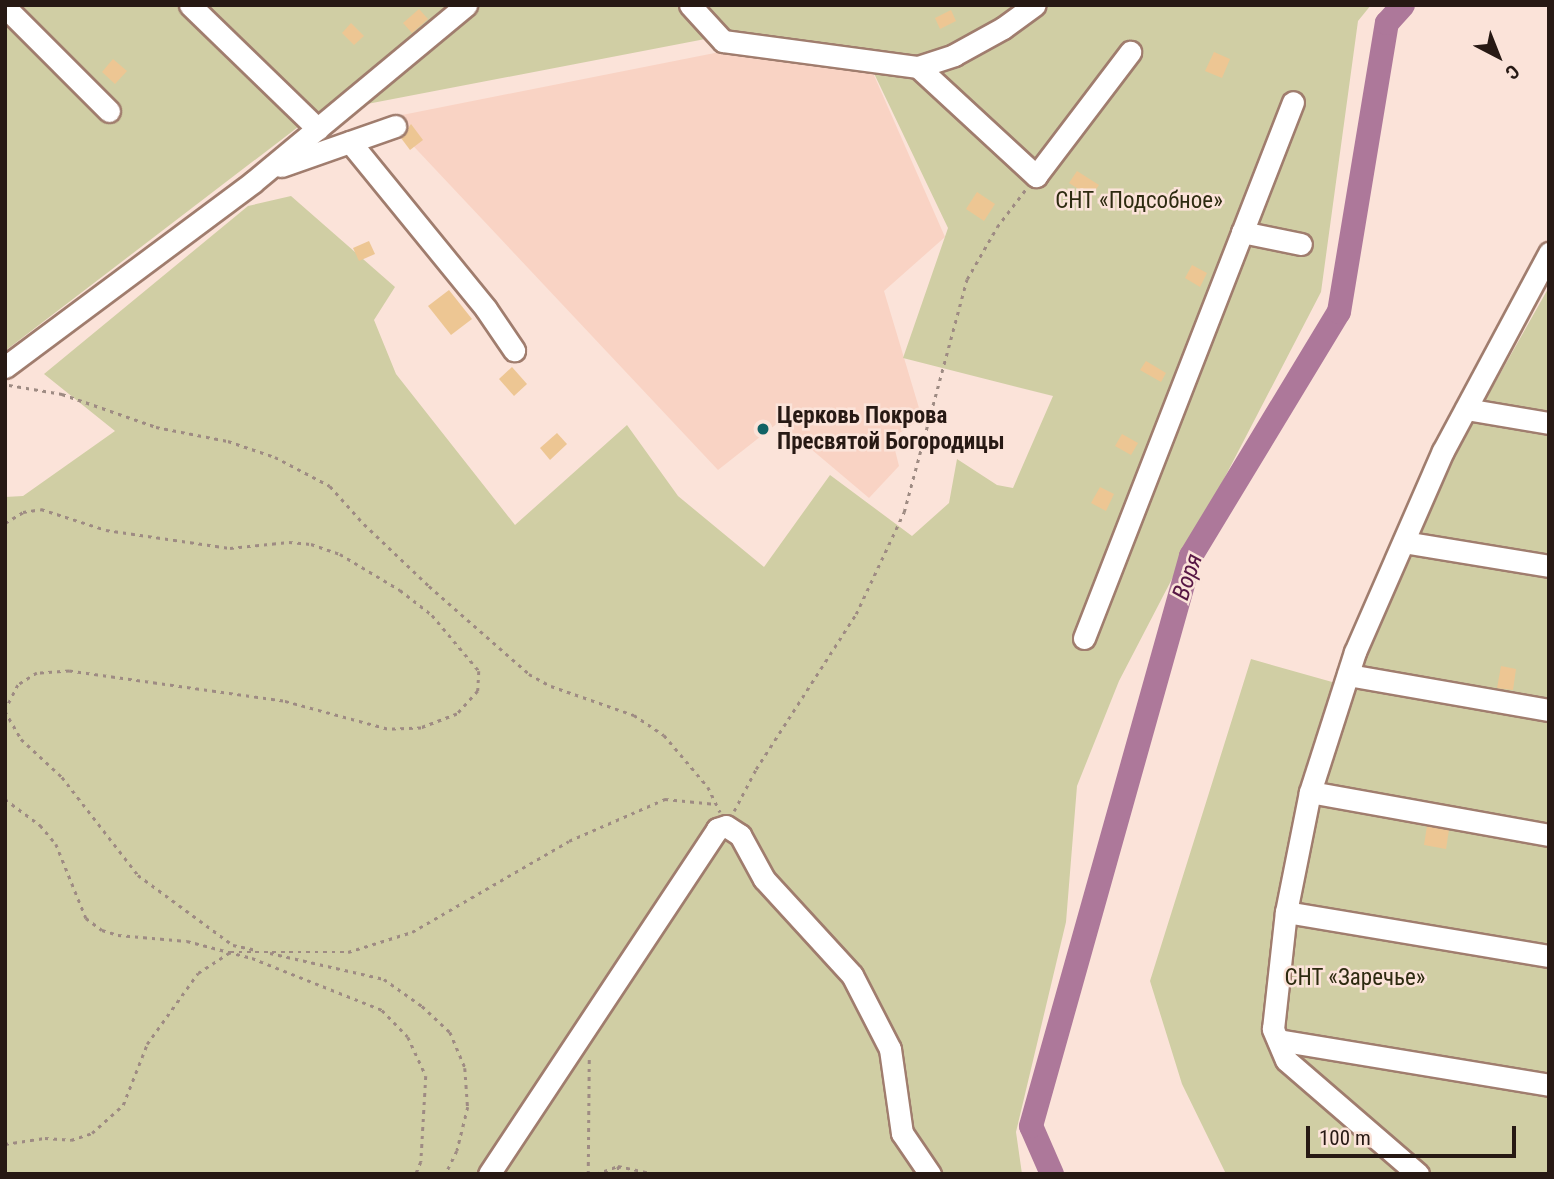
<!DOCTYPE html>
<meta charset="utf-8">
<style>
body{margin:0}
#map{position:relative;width:1554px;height:1179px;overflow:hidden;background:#fbe3d9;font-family:"Roboto Condensed",sans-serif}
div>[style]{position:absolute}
.built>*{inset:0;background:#f9d3c4}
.green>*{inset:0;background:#d0cea4}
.river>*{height:24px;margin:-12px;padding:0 12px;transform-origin:12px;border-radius:12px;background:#ad789a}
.building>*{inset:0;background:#edc693}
.path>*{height:2.5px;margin-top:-1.25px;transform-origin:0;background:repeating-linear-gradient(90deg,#9e8b83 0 3.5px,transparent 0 8.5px)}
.roads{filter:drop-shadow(2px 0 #a07d6e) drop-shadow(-2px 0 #a07d6e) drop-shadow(0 2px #a07d6e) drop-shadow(0 -2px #a07d6e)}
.minor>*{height:21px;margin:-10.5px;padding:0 10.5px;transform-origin:10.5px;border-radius:10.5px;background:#fff}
.dots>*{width:19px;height:19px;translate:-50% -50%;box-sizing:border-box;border:4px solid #fbe3d9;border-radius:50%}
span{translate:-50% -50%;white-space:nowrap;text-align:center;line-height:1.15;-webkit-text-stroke:5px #fbe3d9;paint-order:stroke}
.park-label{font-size:23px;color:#2d2b10}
.poi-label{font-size:23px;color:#271914;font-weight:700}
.left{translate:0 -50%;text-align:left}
.water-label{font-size:24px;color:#571645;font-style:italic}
.frame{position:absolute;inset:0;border:7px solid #271914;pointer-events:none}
.north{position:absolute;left:1463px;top:21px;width:70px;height:70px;-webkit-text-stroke:5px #fbe3d9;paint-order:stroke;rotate:138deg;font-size:19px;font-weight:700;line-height:28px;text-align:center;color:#271914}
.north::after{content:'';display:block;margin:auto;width:24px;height:32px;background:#271914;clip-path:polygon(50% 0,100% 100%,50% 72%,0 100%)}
.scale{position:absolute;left:1306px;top:1126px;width:210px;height:32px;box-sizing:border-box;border:4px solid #271914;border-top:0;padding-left:9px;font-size:21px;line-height:24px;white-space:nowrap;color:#271914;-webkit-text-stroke:5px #fbe3d9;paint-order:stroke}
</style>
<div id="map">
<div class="built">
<i style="clip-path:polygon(740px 48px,873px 73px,945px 237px,884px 291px,922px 418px,892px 438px,899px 466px,869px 498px,779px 422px,718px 470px,387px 118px)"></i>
</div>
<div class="green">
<i style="clip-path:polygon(5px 5px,1371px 5px,1358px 21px,1321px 292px,1119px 681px,1077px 786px,1066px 922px,1016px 1132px,1022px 1174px,5px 1174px,5px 497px,23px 496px,115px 431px,44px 374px,248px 206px,291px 196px,395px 287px,374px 320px,396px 374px,515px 525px,627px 425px,678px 496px,764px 567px,830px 475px,912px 536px,949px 503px,957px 459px,997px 485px,1013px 488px,1053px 396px,903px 358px,948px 228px,870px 65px,726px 35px,315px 114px,5px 351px)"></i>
<i style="clip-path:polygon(1549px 287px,1549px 1174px,1226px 1174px,1182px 1084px,1150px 981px,1251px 659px,1357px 689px,1367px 649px,1456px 452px)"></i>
</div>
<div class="river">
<i style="left:1052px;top:1174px;width:52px;rotate:-113.6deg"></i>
<i style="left:1031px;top:1126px;width:592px;rotate:-74.32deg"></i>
<i style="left:1191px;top:556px;width:285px;rotate:-58.8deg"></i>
<i style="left:1339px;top:312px;width:293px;rotate:-80.6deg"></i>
<i style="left:1387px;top:23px;width:24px;rotate:-48deg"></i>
</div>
<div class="building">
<i style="clip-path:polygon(419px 9px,428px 19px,412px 33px,403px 23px)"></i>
<i style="clip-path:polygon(951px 10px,956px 21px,940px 29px,935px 18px)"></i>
<i style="clip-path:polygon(351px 23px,364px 36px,354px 45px,342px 33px)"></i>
<i style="clip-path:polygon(1214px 52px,1230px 59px,1222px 78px,1205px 71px)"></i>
<i style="clip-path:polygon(113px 59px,127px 71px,115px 84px,102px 72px)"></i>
<i style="clip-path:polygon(411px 124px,423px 140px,410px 150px,401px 138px)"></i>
<i style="clip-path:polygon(1077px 171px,1099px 185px,1091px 197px,1069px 183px)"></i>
<i style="clip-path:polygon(977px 192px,995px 204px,984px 221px,966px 209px)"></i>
<i style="clip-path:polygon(369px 241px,375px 254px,359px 261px,353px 248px)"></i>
<i style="clip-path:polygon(1192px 265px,1207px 273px,1200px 287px,1185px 278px)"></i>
<i style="clip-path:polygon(449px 290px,472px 319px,451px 335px,428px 306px)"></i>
<i style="clip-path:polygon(1146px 361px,1166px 373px,1161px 382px,1140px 370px)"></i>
<i style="clip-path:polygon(512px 367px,527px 384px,514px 396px,499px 379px)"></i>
<i style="clip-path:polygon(557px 433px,567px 444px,550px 460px,540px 448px)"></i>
<i style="clip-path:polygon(1122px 434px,1138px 443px,1131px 455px,1115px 446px)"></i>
<i style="clip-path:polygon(1100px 487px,1114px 494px,1106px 511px,1091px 503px)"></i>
<i style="clip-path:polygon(1501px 666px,1516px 669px,1513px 690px,1497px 688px)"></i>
<i style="clip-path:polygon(1427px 826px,1449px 830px,1446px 849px,1424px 845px)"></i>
</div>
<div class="path">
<i style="left:9px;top:385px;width:54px;rotate:9.6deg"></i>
<i style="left:62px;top:394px;width:100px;rotate:19.3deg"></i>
<i style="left:156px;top:427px;width:73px;rotate:11deg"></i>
<i style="left:228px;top:441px;width:50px;rotate:18.8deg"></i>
<i style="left:275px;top:457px;width:62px;rotate:27.8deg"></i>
<i style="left:330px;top:486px;width:51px;rotate:48.2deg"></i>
<i style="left:364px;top:524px;width:90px;rotate:43.6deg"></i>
<i style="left:429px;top:586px;width:133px;rotate:41.3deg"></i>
<i style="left:529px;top:674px;width:25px;rotate:29deg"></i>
<i style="left:551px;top:686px;width:88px;rotate:19.3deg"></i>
<i style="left:634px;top:715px;width:36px;rotate:34deg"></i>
<i style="left:664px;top:735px;width:68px;rotate:49.8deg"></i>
<i style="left:708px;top:787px;width:28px;rotate:64deg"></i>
<i style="left:5px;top:523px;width:21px;rotate:-31deg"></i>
<i style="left:23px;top:512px;width:18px;rotate:-9deg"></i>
<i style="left:41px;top:509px;width:68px;rotate:17.9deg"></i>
<i style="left:106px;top:530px;width:125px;rotate:8.3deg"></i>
<i style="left:230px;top:548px;width:59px;rotate:-5.8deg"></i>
<i style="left:289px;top:542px;width:22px;rotate:5deg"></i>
<i style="left:311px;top:544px;width:31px;rotate:19deg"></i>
<i style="left:340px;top:554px;width:70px;rotate:31deg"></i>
<i style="left:400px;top:590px;width:41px;rotate:38deg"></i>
<i style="left:432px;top:615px;width:73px;rotate:50deg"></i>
<i style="left:479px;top:671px;width:20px;rotate:93deg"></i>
<i style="left:478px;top:691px;width:31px;rotate:132deg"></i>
<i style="left:457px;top:714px;width:39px;rotate:159deg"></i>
<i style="left:421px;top:728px;width:34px;rotate:178deg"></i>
<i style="left:387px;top:729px;width:108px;rotate:-164.9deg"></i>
<i style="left:283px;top:701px;width:216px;rotate:-172deg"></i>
<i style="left:69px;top:671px;width:32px;rotate:176deg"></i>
<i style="left:37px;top:673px;width:22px;rotate:148deg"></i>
<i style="left:18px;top:685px;width:28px;rotate:117deg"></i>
<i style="left:5px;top:711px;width:32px;rotate:60deg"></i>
<i style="left:21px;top:739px;width:56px;rotate:42.8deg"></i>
<i style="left:62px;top:777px;width:124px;rotate:52.2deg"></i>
<i style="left:138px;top:875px;width:118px;rotate:36.4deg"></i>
<i style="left:233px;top:945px;width:25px;rotate:12deg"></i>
<i style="left:5px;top:799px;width:44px;rotate:36.6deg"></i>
<i style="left:40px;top:825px;width:25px;rotate:50deg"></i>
<i style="left:56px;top:844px;width:80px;rotate:67.9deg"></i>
<i style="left:86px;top:918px;width:20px;rotate:37deg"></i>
<i style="left:102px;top:930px;width:17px;rotate:17deg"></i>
<i style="left:118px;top:935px;width:69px;rotate:5deg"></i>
<i style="left:187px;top:941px;width:67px;rotate:14.7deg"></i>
<i style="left:252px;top:958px;width:140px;rotate:21.8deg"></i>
<i style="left:382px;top:1010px;width:37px;rotate:46deg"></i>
<i style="left:408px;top:1037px;width:43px;rotate:65.2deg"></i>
<i style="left:426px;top:1076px;width:86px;rotate:93.3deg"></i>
<i style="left:421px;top:1162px;width:13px;rotate:113deg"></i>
<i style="left:734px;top:811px;width:47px;rotate:-62.4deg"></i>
<i style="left:756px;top:769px;width:184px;rotate:-57.2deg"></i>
<i style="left:856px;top:614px;width:113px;rotate:-64.8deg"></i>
<i style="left:904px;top:512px;width:241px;rotate:-74.9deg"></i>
<i style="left:967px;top:279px;width:60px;rotate:-60deg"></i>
<i style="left:997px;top:227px;width:48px;rotate:-52.7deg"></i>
<i style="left:270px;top:953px;width:117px;rotate:12.8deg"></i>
<i style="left:384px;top:979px;width:47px;rotate:35.4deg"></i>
<i style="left:422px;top:1006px;width:38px;rotate:43deg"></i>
<i style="left:450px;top:1032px;width:39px;rotate:67deg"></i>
<i style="left:465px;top:1068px;width:39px;rotate:86deg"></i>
<i style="left:468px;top:1107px;width:45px;rotate:104deg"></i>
<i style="left:457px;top:1151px;width:25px;rotate:116deg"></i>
<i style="left:5px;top:1144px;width:40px;rotate:-8.5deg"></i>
<i style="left:45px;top:1138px;width:26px;rotate:4deg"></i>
<i style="left:71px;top:1140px;width:22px;rotate:-18deg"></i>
<i style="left:92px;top:1133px;width:42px;rotate:-42.1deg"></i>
<i style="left:123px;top:1105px;width:66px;rotate:-68.5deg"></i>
<i style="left:147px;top:1044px;width:87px;rotate:-54.3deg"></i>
<i style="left:198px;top:973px;width:38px;rotate:-33deg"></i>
<i style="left:230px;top:952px;width:118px"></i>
<i style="left:348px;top:952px;width:67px;rotate:-17.4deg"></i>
<i style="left:412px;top:932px;width:181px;rotate:-30.1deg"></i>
<i style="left:569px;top:841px;width:105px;rotate:-23.6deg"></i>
<i style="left:665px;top:799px;width:51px;rotate:5.6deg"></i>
<i style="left:618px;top:1166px;width:8px;rotate:76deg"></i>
<i style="left:588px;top:1174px;width:119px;rotate:-89.5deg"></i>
<i style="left:596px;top:1174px;width:23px;rotate:-20deg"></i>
<i style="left:618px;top:1166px;width:39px;rotate:12deg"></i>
</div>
<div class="roads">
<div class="minor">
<i style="left:190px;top:5px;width:178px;rotate:44.1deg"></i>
<i style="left:690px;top:5px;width:49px;rotate:47.5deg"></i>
<i style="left:723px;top:41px;width:197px;rotate:7.6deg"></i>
<i style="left:918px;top:67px;width:38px;rotate:-18deg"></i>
<i style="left:954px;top:55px;width:56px;rotate:-28.9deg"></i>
<i style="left:1003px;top:28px;width:39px;rotate:-36deg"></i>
<i style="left:5px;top:7px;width:147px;rotate:45deg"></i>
<i style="left:918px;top:67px;width:161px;rotate:42.7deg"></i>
<i style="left:1036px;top:176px;width:156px;rotate:-52.8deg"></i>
<i style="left:350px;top:142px;width:215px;rotate:50.8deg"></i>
<i style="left:486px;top:309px;width:50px;rotate:55.7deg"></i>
<i style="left:281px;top:166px;width:121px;rotate:-19.3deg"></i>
<i style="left:1242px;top:232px;width:60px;rotate:11.5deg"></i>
<i style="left:5px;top:367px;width:309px;rotate:-36.7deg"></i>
<i style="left:253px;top:182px;width:277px;rotate:-39.7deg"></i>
<i style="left:1466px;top:409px;width:84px;rotate:9.6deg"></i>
<i style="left:1404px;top:542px;width:147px;rotate:9.4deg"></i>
<i style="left:1084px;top:638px;width:575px;rotate:-68.7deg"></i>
<i style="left:1348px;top:675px;width:204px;rotate:9.9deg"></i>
<i style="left:1310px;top:792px;width:243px;rotate:10.2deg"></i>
<i style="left:1286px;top:912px;width:267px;rotate:9.5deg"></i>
<i style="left:1278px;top:1040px;width:275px;rotate:9.4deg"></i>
<i style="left:489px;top:1174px;width:414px;rotate:-56.5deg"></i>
<i style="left:717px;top:829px;width:9px;rotate:-18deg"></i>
<i style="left:726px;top:826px;width:17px;rotate:33deg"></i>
<i style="left:740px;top:835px;width:50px;rotate:61.4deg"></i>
<i style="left:764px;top:879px;width:130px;rotate:47.5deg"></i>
<i style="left:852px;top:975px;width:83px;rotate:62.8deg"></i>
<i style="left:890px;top:1049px;width:85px;rotate:81.9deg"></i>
<i style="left:902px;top:1133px;width:50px;rotate:55.7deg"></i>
<i style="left:1418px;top:1174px;width:174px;rotate:-139.2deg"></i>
<i style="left:1286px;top:1060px;width:34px;rotate:-113deg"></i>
<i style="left:1273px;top:1029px;width:118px;rotate:-83.7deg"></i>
<i style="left:1286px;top:912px;width:122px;rotate:-78.7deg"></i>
<i style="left:1310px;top:792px;width:147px;rotate:-72.2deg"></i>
<i style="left:1355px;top:652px;width:219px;rotate:-66.4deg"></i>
<i style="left:1443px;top:451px;width:225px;rotate:-61.8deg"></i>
</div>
</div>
<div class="dots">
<i style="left:763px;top:429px;background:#116265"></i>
</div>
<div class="park-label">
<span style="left:1139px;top:201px">СНТ «Подсобное»</span>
<span style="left:1355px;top:978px">СНТ «Заречье»</span>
</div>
<div class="poi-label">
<span class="left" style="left:777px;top:429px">Церковь Покрова<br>Пресвятой Богородицы</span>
</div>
<div class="water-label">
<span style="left:1188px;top:577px;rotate:-71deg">Воря</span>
</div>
<div class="frame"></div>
<div class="north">С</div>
<div class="scale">100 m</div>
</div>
